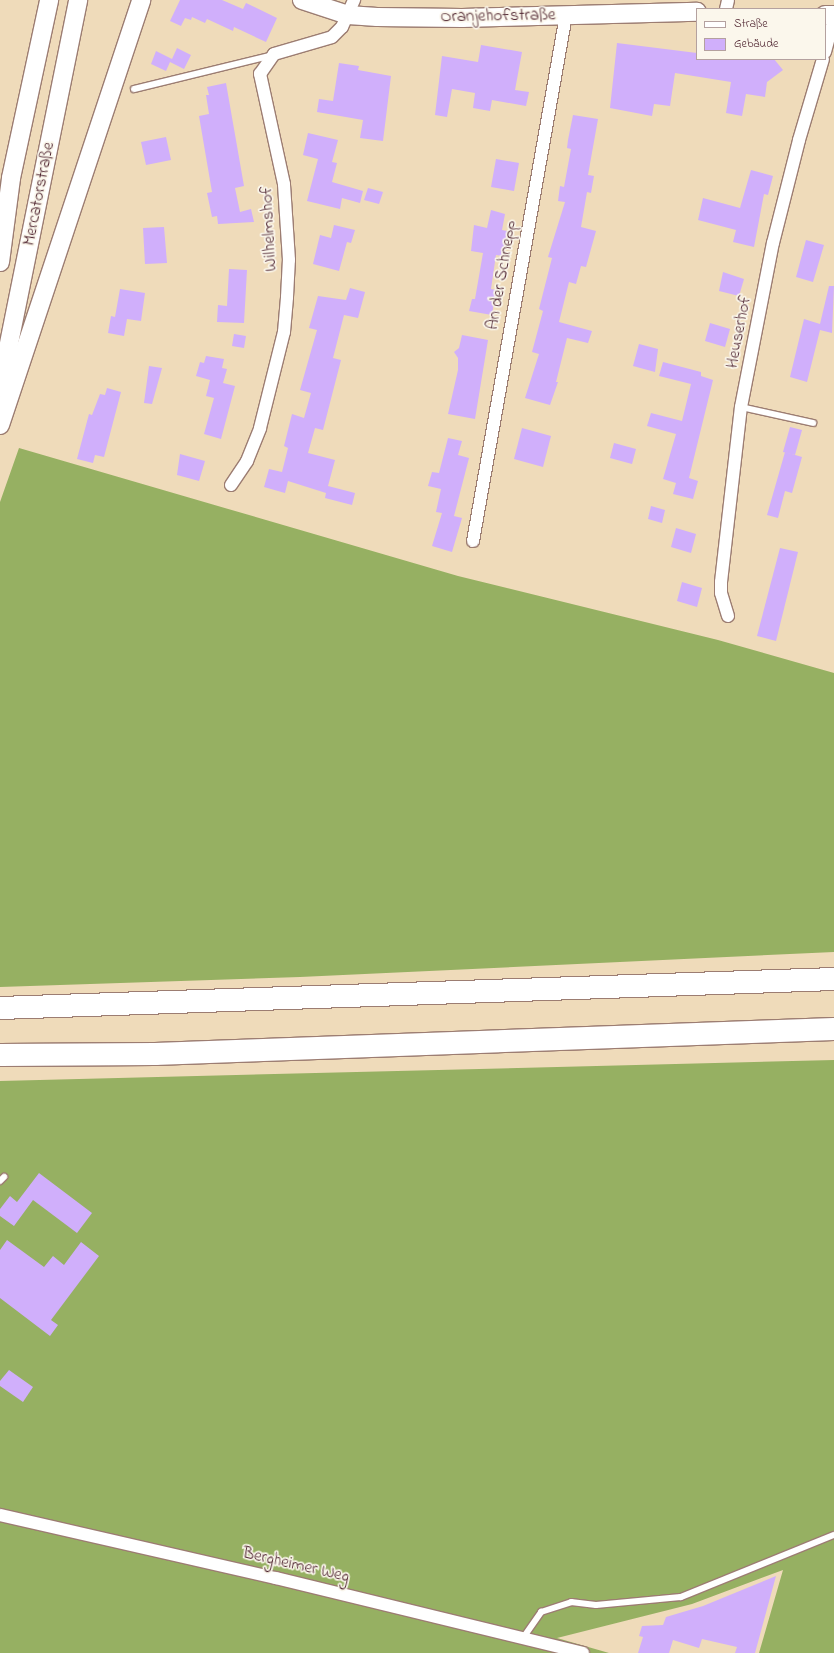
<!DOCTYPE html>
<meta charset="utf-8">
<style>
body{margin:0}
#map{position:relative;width:834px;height:1653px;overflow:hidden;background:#efdbba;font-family:"Indie Flower",sans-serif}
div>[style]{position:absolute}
.forest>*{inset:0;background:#96b062}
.building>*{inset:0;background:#d0affb}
.roads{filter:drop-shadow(1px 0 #9c7d72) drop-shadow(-1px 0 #9c7d72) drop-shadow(0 1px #9c7d72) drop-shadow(0 -1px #9c7d72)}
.lane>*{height:6px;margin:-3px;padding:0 3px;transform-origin:3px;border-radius:3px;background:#fff}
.street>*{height:12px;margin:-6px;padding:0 6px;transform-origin:6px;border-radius:6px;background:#fff}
.secondary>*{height:18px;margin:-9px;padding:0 9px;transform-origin:9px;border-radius:9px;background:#fff}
.highway>*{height:22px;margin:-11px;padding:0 11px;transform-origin:11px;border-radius:11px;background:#fff}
span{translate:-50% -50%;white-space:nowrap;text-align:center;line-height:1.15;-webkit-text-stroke:3.5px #fbf7ec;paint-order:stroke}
.street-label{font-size:17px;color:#4a1f2b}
.legend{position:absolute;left:696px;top:8px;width:130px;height:52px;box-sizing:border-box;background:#fbf7ec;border:1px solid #b4a19f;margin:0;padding:5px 7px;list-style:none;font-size:12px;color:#4a1f2b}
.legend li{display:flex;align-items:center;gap:8px;height:20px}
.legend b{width:20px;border:1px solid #b4a19f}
</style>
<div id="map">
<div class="forest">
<i style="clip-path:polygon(19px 448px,458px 576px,718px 640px,834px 673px,834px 952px,300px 977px,0 987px,0 502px)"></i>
<i style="clip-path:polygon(834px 1060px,834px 1653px,759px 1653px,783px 1570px,692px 1604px,557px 1638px,609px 1653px,0 1653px,0 1081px)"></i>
</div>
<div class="building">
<i style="clip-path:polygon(180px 0,222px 0,243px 9px,246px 3px,277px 18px,266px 42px,234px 27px,233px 31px,207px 19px,205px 23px,192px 17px,191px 20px,185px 18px,181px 26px,170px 21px)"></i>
<i style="clip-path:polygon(617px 43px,697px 53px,697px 59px,774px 59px,783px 70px,767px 82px,765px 97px,746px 94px,742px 116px,726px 113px,731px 82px,675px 73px,670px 106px,654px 104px,652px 116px,610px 108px)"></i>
<i style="clip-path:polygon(481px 45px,522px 52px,515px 90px,529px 92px,526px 106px,492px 100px,490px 111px,473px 108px,475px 93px,452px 89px,447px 117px,435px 115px,442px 56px,478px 62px)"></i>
<i style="clip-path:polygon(177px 48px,191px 55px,184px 69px,170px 62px,166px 71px,151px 64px,156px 51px,172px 59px)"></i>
<i style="clip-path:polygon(339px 63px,359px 66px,358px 70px,391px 76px,383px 141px,360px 138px,363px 120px,317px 112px,319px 99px,333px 101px)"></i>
<i style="clip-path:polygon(226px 83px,244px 186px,235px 188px,240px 212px,251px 209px,254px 222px,218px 224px,217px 216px,212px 217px,207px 193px,212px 192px,199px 116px,209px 114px,206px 95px,209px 95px,207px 87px)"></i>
<i style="clip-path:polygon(573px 115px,598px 119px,588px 175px,594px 176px,591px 193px,587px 192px,581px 227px,596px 231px,586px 267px,581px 266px,576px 284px,569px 282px,559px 322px,592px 331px,588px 343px,567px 338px,556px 382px,558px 382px,550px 405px,525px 398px,539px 354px,532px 352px,543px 311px,539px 309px,552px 258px,548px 257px,565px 202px,558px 201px,560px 186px,564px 187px,571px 149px,567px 148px,568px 140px)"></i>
<i style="clip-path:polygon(308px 133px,338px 140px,332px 162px,337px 163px,332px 182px,363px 191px,360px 203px,342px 198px,340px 209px,307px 201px,318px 159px,303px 155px)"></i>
<i style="clip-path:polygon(166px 137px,171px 160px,146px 165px,141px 142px)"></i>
<i style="clip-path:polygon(496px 159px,519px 163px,514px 191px,491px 187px)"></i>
<i style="clip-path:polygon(751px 170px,773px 176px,768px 195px,764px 194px,754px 247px,733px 242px,736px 230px,698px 220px,703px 198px,740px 208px)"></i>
<i style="clip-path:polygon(368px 188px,383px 192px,379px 204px,364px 200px)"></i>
<i style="clip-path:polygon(491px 210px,505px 214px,502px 230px,507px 231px,503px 256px,496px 255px,491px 289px,496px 290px,492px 315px,469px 311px,472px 299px,475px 299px,483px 253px,471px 251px,474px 225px,487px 228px)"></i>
<i style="clip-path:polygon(334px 225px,355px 230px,351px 243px,347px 242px,339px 271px,313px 264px,320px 235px,331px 238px)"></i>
<i style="clip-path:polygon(164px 227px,167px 263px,145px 264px,143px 228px)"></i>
<i style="clip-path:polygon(806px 240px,824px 245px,813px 282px,796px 277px)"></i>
<i style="clip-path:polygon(229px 269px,247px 270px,244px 323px,217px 322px,218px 305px,227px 306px)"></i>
<i style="clip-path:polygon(723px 272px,744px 279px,739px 296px,719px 291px)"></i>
<i style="clip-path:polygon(829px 286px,834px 286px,832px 333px,820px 330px,807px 382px,790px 377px,804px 319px,820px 324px)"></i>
<i style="clip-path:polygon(350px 288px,365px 292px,358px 318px,344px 315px,333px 358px,341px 360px,323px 430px,315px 428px,308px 453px,335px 460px,328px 486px,355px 493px,352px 505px,325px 498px,326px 493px,288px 481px,285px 493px,264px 487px,269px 469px,282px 472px,288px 448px,284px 446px,292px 414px,304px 418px,311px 393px,300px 390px,317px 330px,309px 328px,318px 296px,346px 300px)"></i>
<i style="clip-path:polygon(120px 289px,145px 293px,141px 321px,127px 319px,124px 336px,108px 333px,111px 316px,115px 317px)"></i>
<i style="clip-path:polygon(710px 323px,730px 329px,725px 347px,705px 341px)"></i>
<i style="clip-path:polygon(234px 334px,246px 336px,244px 348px,232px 346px)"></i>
<i style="clip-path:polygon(462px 335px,488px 340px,475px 419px,448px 414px,458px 370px,458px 358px,454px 352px,459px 348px)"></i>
<i style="clip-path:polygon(639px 344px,658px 349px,655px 372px,633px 366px)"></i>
<i style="clip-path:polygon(206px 356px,224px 359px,222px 368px,227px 369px,223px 383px,235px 386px,221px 439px,204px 434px,214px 398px,206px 396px,210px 380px,196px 376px,200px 362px,204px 363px)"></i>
<i style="clip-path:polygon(663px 362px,701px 372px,701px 376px,713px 380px,689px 478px,698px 481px,693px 499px,673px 494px,676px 483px,663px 479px,676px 434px,647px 426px,651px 413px,682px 421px,691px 384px,659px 376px)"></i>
<i style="clip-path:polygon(149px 366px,162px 368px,152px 404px,144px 403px)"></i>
<i style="clip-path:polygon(107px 388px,121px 392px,104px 457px,95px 455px,93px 463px,77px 459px,89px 414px,92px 415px,100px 394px,105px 395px)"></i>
<i style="clip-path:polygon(790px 427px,802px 430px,795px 455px,783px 452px)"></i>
<i style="clip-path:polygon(522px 428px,551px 436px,543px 467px,514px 459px)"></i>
<i style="clip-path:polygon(448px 438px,462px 441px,458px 455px,469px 458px,454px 516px,462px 518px,452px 552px,432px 546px,442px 513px,436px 512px,441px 489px,428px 486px,432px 472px,439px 473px)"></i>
<i style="clip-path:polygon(614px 443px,636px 449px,632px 464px,610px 458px)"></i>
<i style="clip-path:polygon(785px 452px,802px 457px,792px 493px,785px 491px,778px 518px,767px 515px)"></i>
<i style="clip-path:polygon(180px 454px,205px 461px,199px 481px,177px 475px)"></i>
<i style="clip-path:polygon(651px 506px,665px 510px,662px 523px,648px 519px)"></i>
<i style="clip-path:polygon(676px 528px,696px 534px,691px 553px,671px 547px)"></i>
<i style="clip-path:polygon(780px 548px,798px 552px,776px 641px,757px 636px)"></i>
<i style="clip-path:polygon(682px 582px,702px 588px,697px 607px,677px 601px)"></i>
<i style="clip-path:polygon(39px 1173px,92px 1213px,77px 1233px,33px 1200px,14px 1226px,0 1216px,0 1209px,10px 1196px,17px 1202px)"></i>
<i style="clip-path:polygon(7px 1240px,44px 1267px,53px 1256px,64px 1265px,81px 1242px,99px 1256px,51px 1320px,58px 1325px,50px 1336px,0 1298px,0 1250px)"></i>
<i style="clip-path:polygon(9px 1370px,33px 1387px,23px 1402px,0 1386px,0 1381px)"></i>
<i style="clip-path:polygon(776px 1576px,755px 1653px,735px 1653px,737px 1647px,702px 1639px,699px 1648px,673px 1640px,669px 1653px,638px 1653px,643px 1637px,639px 1636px,642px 1626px,663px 1625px,666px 1617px,703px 1606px)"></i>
</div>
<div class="roads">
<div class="lane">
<i style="left:134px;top:89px;width:143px;rotate:-13.7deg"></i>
<i style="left:741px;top:407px;width:74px;rotate:12.5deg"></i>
<i style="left:0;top:1181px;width:6px;rotate:-45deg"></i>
<i style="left:523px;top:1638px;width:32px;rotate:-55deg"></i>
<i style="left:541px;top:1612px;width:32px;rotate:-18deg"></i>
<i style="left:571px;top:1602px;width:25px;rotate:7deg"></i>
<i style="left:596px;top:1605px;width:85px;rotate:-5.4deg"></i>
<i style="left:681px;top:1597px;width:165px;rotate:-22.1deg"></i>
</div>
<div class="street">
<i style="left:726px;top:9px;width:9px;rotate:-77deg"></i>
<i style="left:825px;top:52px;width:35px;rotate:-75deg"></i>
<i style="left:231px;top:485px;width:29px;rotate:-56deg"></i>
<i style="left:247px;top:461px;width:35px;rotate:-68deg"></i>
<i style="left:260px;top:428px;width:99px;rotate:-76deg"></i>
<i style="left:284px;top:332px;width:35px;rotate:-85deg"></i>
<i style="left:287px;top:297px;width:37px;rotate:-87deg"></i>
<i style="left:289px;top:260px;width:76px;rotate:-93.8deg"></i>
<i style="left:284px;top:184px;width:113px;rotate:-102.3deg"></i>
<i style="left:260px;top:74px;width:24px;rotate:-55deg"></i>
<i style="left:274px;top:54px;width:60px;rotate:-16.3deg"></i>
<i style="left:332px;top:37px;width:14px;rotate:-45deg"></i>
<i style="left:342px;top:27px;width:30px;rotate:-66deg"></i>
<i style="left:473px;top:541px;width:534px;rotate:-79.97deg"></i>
<i style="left:728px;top:616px;width:24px;rotate:-107deg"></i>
<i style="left:721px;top:593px;width:11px;rotate:-90deg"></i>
<i style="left:721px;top:582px;width:176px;rotate:-83.5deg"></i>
<i style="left:741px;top:407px;width:167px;rotate:-79deg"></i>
<i style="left:773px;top:243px;width:106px;rotate:-75.8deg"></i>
<i style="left:799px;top:140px;width:84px;rotate:-73.5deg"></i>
<i style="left:0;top:1515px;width:283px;rotate:12.9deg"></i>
<i style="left:276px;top:1578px;width:316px;rotate:13.7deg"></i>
</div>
<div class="secondary">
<i style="left:302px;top:0;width:48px;rotate:18.1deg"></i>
<i style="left:348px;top:15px;width:29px;rotate:4deg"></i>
<i style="left:377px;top:17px;width:85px;rotate:0.7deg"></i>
<i style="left:462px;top:18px;width:235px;rotate:-1.5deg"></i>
<i style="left:825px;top:15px;width:9px"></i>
<i style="left:0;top:262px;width:85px;rotate:-82.5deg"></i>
<i style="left:11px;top:178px;width:182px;rotate:-77.9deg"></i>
<i style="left:0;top:388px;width:396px;rotate:-78.6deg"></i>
<i style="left:0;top:425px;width:448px;rotate:-71.6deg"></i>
</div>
<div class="highway">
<i style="left:0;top:1008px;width:835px;rotate:-1.99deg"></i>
<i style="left:0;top:1055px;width:155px;rotate:-0.4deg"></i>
<i style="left:155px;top:1054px;width:679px;rotate:-2.11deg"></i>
</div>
</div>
<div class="street-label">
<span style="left:498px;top:16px;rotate:-1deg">Oranjehofstraße</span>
<span style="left:39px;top:194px;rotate:-79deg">Mercatorstraße</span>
<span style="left:269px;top:229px;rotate:-93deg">Wilhelmshof</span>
<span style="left:502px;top:275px;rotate:-80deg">An der Schnepp</span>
<span style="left:739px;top:332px;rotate:-79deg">Heuserhof</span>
<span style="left:296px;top:1565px;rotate:13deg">Bergheimer Weg</span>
</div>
<ul class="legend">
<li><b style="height:5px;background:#fff"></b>Straße</li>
<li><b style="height:11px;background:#d0affb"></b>Gebäude</li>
</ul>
</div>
